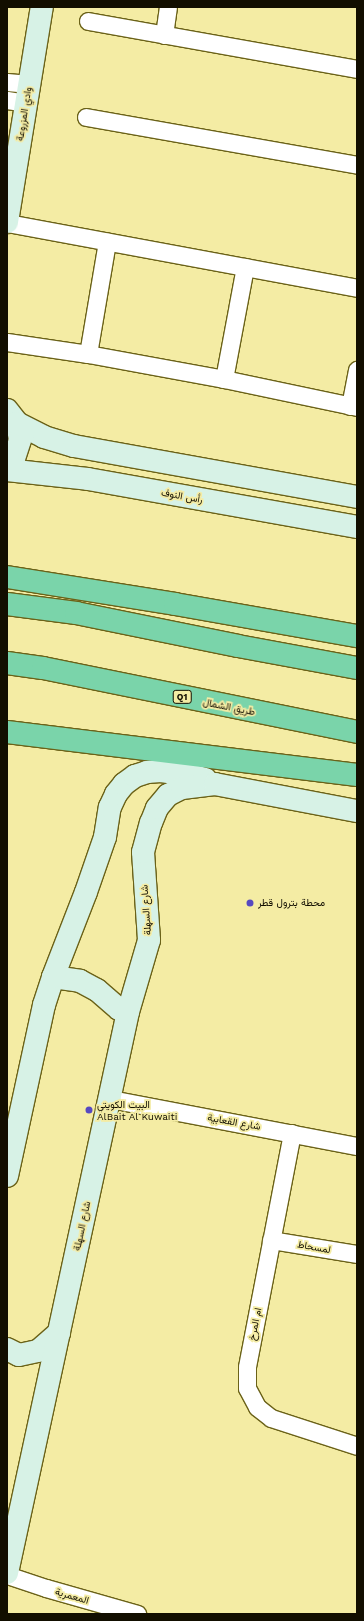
<!DOCTYPE html>
<meta charset="utf-8">
<style>
body{margin:0}
#map{position:relative;width:364px;height:1621px;overflow:hidden;background:#f4eca4;font-family:"Work Sans",Vazirmatn,sans-serif}
div>[style]{position:absolute}
.roads{filter:drop-shadow(1px 0 #6b6218) drop-shadow(-1px 0 #6b6218) drop-shadow(0 1px #6b6218) drop-shadow(0 -1px #6b6218)}
.street>*{height:17px;margin:-8.5px;padding:0 8.5px;transform-origin:8.5px;border-radius:8.5px;background:#fff}
.secondary>*{height:22px;margin:-11px;padding:0 11px;transform-origin:11px;border-radius:11px;background:#d7f2e6}
.highway>*{height:22px;margin:-11px;padding:0 11px;transform-origin:11px;border-radius:11px;background:#7ad4aa}
.dots>*{width:11px;height:11px;translate:-50% -50%;box-sizing:border-box;border:2px solid #f4eca4;border-radius:50%}
span{translate:-50% -50%;white-space:nowrap;text-align:center;line-height:1.15;-webkit-text-stroke:3.5px #f4eca4;paint-order:stroke}
.shield-label span{padding:1px 3px;background:#f4eca4;border:1px solid;border-radius:3px;-webkit-text-stroke-width:0}
.shield-label{font-size:9px;color:#120e00;font-weight:700}
.street-label{font-size:10px;color:#120e00}
.poi-label{font-size:10px;color:#120e00}
.left{translate:0 -50%;text-align:left}
.frame{position:absolute;inset:0;border:8px solid #120e00;pointer-events:none}
</style>
<div id="map">
<div class="roads">
<div class="street">
<i style="left:88px;top:21px;width:273px;rotate:10.1deg"></i>
<i style="left:164px;top:35px;width:28px;rotate:-82deg"></i>
<i style="left:7px;top:82px;width:22px;rotate:5deg"></i>
<i style="left:7px;top:100px;width:19px;rotate:9deg"></i>
<i style="left:86px;top:117px;width:275px;rotate:10deg"></i>
<i style="left:7px;top:223px;width:356px;rotate:10.5deg"></i>
<i style="left:7px;top:342px;width:82px;rotate:8.4deg"></i>
<i style="left:88px;top:354px;width:138px;rotate:10.4deg"></i>
<i style="left:224px;top:379px;width:136px;rotate:11.9deg"></i>
<i style="left:88px;top:354px;width:114px;rotate:-80.4deg"></i>
<i style="left:224px;top:379px;width:114px;rotate:-79.4deg"></i>
<i style="left:350px;top:406px;width:37px;rotate:-79deg"></i>
<i style="left:110px;top:1099px;width:251px;rotate:10.8deg"></i>
<i style="left:292px;top:1133px;width:238px;rotate:100.9deg"></i>
<i style="left:247px;top:1367px;width:21px;rotate:90deg"></i>
<i style="left:247px;top:1388px;width:21px;rotate:62deg"></i>
<i style="left:257px;top:1407px;width:18px;rotate:38deg"></i>
<i style="left:271px;top:1418px;width:90px;rotate:18deg"></i>
<i style="left:271px;top:1240px;width:87px;rotate:9.2deg"></i>
<i style="left:7px;top:1575px;width:41px;rotate:18.4deg"></i>
<i style="left:46px;top:1588px;width:95px;rotate:15.9deg"></i>
</div>
<div class="secondary">
<i style="left:7px;top:222px;width:218px;rotate:-80.8deg"></i>
<i style="left:7px;top:410px;width:16px;rotate:52deg"></i>
<i style="left:17px;top:423px;width:17px;rotate:80deg"></i>
<i style="left:20px;top:440px;width:19px;rotate:108deg"></i>
<i style="left:14px;top:458px;width:10px;rotate:135deg"></i>
<i style="left:17px;top:423px;width:30px;rotate:27deg"></i>
<i style="left:44px;top:437px;width:31px;rotate:17deg"></i>
<i style="left:74px;top:446px;width:288px;rotate:10.2deg"></i>
<i style="left:7px;top:470px;width:81px;rotate:6.3deg"></i>
<i style="left:88px;top:479px;width:273px;rotate:10.1deg"></i>
<i style="left:53px;top:977px;width:27px;rotate:8deg"></i>
<i style="left:80px;top:981px;width:19px;rotate:28deg"></i>
<i style="left:97px;top:990px;width:29px;rotate:41deg"></i>
<i style="left:119px;top:1009px;width:9px;rotate:18deg"></i>
<i style="left:7px;top:1176px;width:175px;rotate:-77.8deg"></i>
<i style="left:44px;top:1005px;width:29px;rotate:-72deg"></i>
<i style="left:53px;top:977px;width:91px;rotate:-68.8deg"></i>
<i style="left:86px;top:892px;width:58px;rotate:-70.9deg"></i>
<i style="left:105px;top:837px;width:30px;rotate:-81deg"></i>
<i style="left:110px;top:807px;width:14px;rotate:-65deg"></i>
<i style="left:116px;top:794px;width:13px;rotate:-51deg"></i>
<i style="left:124px;top:784px;width:14px;rotate:-36deg"></i>
<i style="left:135px;top:776px;width:13px;rotate:-18deg"></i>
<i style="left:147px;top:772px;width:14px;rotate:-4deg"></i>
<i style="left:161px;top:771px;width:29px;rotate:8deg"></i>
<i style="left:190px;top:775px;width:16px;rotate:15deg"></i>
<i style="left:7px;top:1349px;width:13px;rotate:27deg"></i>
<i style="left:19px;top:1355px;width:19px;rotate:-12deg"></i>
<i style="left:38px;top:1351px;width:28px;rotate:-41deg"></i>
<i style="left:7px;top:1573px;width:574px;rotate:-77.83deg"></i>
<i style="left:128px;top:1012px;width:75px;rotate:-73.7deg"></i>
<i style="left:149px;top:940px;width:88px;rotate:-93.9deg"></i>
<i style="left:143px;top:852px;width:30px;rotate:-75deg"></i>
<i style="left:151px;top:823px;width:16px;rotate:-68deg"></i>
<i style="left:157px;top:808px;width:17px;rotate:-50deg"></i>
<i style="left:168px;top:795px;width:16px;rotate:-27deg"></i>
<i style="left:182px;top:788px;width:33px;rotate:-7deg"></i>
<i style="left:215px;top:784px;width:145px;rotate:10.8deg"></i>
</div>
<div class="highway">
<i style="left:7px;top:577px;width:170px;rotate:9.1deg"></i>
<i style="left:175px;top:604px;width:185px;rotate:10deg"></i>
<i style="left:7px;top:604px;width:70px;rotate:7.4deg"></i>
<i style="left:76px;top:613px;width:165px;rotate:11.5deg"></i>
<i style="left:238px;top:646px;width:121px;rotate:10.5deg"></i>
<i style="left:7px;top:663px;width:36px;rotate:8deg"></i>
<i style="left:43px;top:668px;width:320px;rotate:11.5deg"></i>
<i style="left:7px;top:732px;width:353px;rotate:7deg"></i>
</div>
</div>
<div class="dots">
<i style="left:250px;top:903px;background:#5649c0"></i>
<i style="left:89px;top:1110px;background:#5649c0"></i>
</div>
<div class="shield-label">
<span style="left:182px;top:697px">Q1</span>
</div>
<div class="street-label">
<span style="left:24px;top:114px;rotate:-81deg">وادي المزروعة</span>
<span style="left:182px;top:496px;rotate:10deg">رأس النوف</span>
<span style="left:229px;top:707px;rotate:11deg">طريق الشمال</span>
<span style="left:146px;top:910px;rotate:-94deg">شارع السهلة</span>
<span style="left:234px;top:1122px;rotate:10deg">شارع القعابية</span>
<span style="left:82px;top:1226px;rotate:-78deg">شارع السهلة</span>
<span style="left:314px;top:1247px;rotate:10deg">لمسحاط</span>
<span style="left:255px;top:1324px;rotate:-79deg">ام المرخ</span>
<span style="left:72px;top:1596px;rotate:16deg">المعمرية</span>
</div>
<div class="poi-label">
<span class="left" style="left:258px;top:903px">محطة بترول قطر</span>
<span class="left" style="left:97px;top:1110px">البيت الكويتي<br>AlBait Al Kuwaiti</span>
</div>
<div class="frame"></div>
</div>
